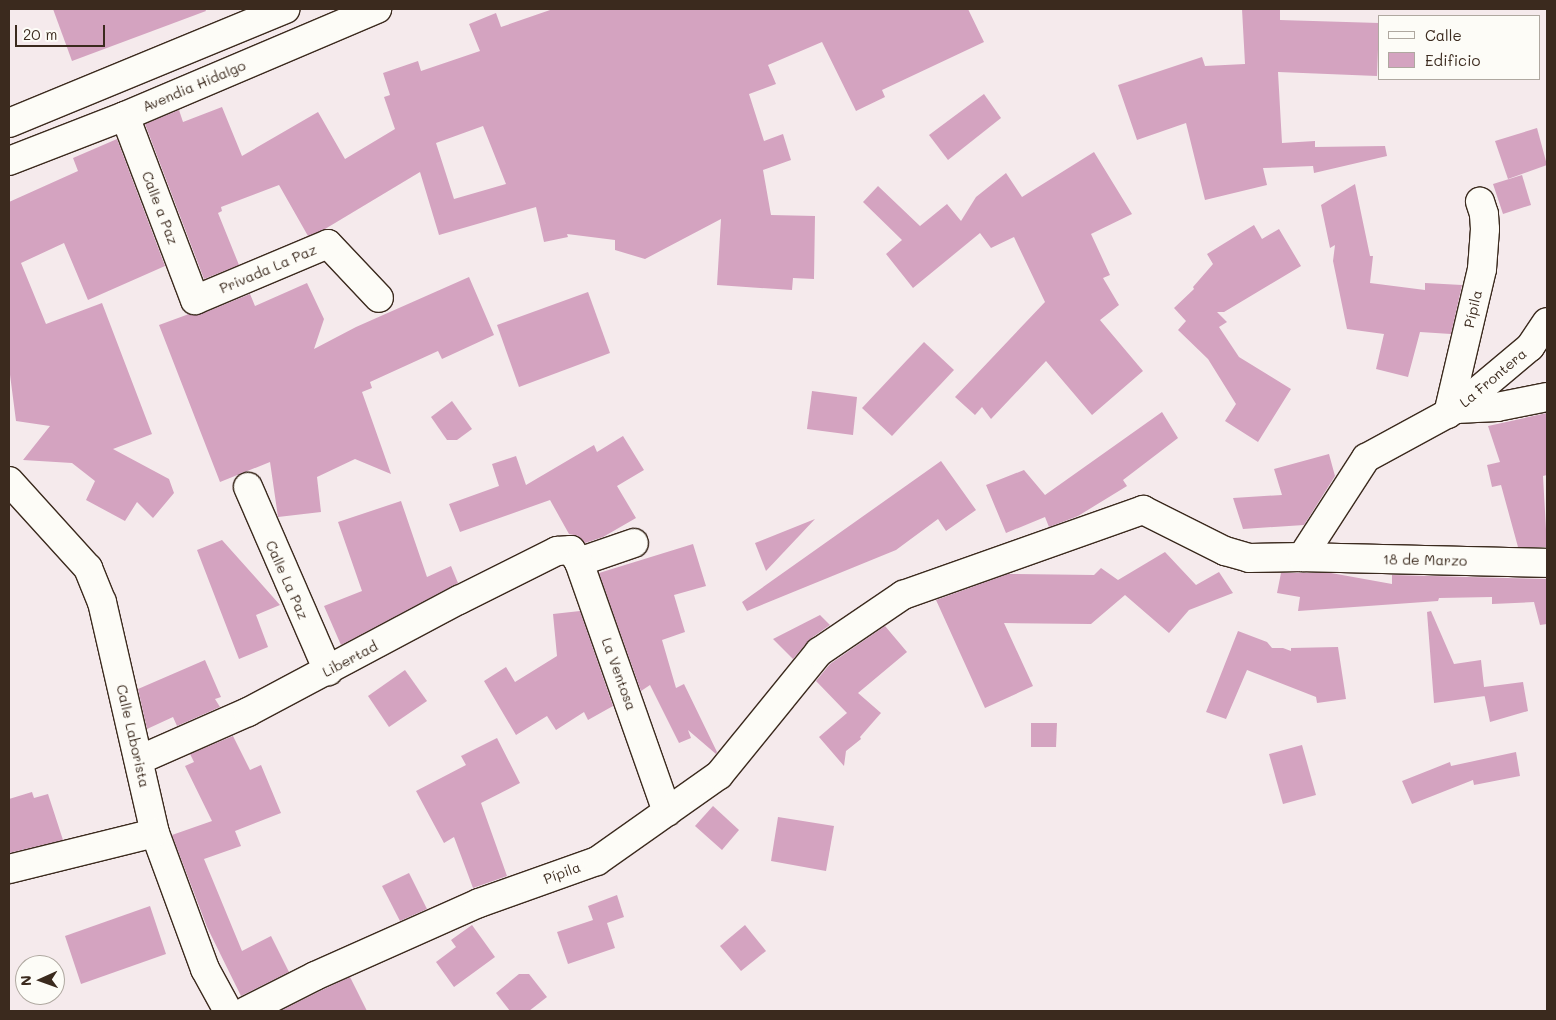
<!DOCTYPE html>
<meta charset="utf-8">
<style>
body{margin:0}
#map{position:relative;width:1556px;height:1020px;overflow:hidden;background:#f5eaec;font-family:Mali,sans-serif}
div>[style]{position:absolute}
.building>*{inset:0;background:#d4a3c0}
.roads{filter:drop-shadow(1px 0 #3b2a1e) drop-shadow(-1px 0 #3b2a1e) drop-shadow(0 1px #3b2a1e) drop-shadow(0 -1px #3b2a1e)}
.minor>*{height:28px;margin:-14px;padding:0 14px;transform-origin:14px;border-radius:14px;background:#fdfcf7}
span{translate:-50% -50%;white-space:nowrap;text-align:center;line-height:1.15;-webkit-text-stroke:4px #fdfcf7;paint-order:stroke}
.street-label{font-size:14px;color:#3b2a1e}
.frame{position:absolute;inset:0;border:10px solid #3b2a1e;pointer-events:none}
.legend{position:absolute;left:1378px;top:15px;width:162px;height:65px;box-sizing:border-box;background:#fdfcf7;border:1px solid #afa8a0;margin:0;padding:6px 9px;list-style:none;font-size:15px;color:#3b2a1e}
.legend li{display:flex;align-items:center;gap:10px;height:25px}
.legend b{width:25px;border:1px solid #afa8a0}
.north{position:absolute;left:15px;top:955px;width:50px;height:50px;box-sizing:border-box;background:#fdfcf7;border:1px solid #afa8a0;border-radius:50%;rotate:268deg;font-size:14px;font-weight:700;line-height:20px;text-align:center;color:#3b2a1e}
.north::after{content:'';display:block;margin:auto;width:18px;height:22px;background:#3b2a1e;clip-path:polygon(50% 0,100% 100%,50% 72%,0 100%)}
.scale{position:absolute;left:15px;top:25px;width:90px;height:22px;box-sizing:border-box;border:2px solid #3b2a1e;border-top:0;padding-left:6px;font-size:15px;line-height:18px;white-space:nowrap;color:#3b2a1e;-webkit-text-stroke:4px #fdfcf7;paint-order:stroke}
</style>
<div id="map">
<div class="building">
<i style="clip-path:polygon(53px 9px,205px 9px,206px 11px,72px 61px)"></i>
<i style="clip-path:polygon(evenodd,553px 9px,968px 9px,984px 42px,882px 90px,885px 97px,856px 111px,822px 42px,768px 65px,776px 84px,749px 94px,764px 141px,783px 134px,791px 160px,763px 170px,771px 215px,815px 216px,814px 279px,793px 278px,792px 290px,717px 285px,721px 219px,645px 259px,615px 250px,615px 240px,567px 234px,568px 237px,544px 242px,536px 207px,439px 235px,420px 172px,325px 229px,308px 236px,279px 185px,221px 207px,222px 211px,218px 213px,239px 265px,204px 279px,145px 124px,179px 110px,183px 122px,222px 107px,242px 156px,318px 112px,345px 159px,395px 129px,384px 97px,390px 95px,383px 73px,418px 61px,421px 71px,480px 51px,469px 24px,496px 13px,501px 27px,553px 9px,483px 126px,506px 184px,454px 199px,436px 143px,483px 126px)"></i>
<i style="clip-path:polygon(1242px 9px,1280px 9px,1280px 20px,1379px 23px,1377px 76px,1278px 72px,1282px 143px,1315px 141px,1315px 147px,1385px 146px,1387px 156px,1314px 173px,1313px 166px,1263px 168px,1267px 185px,1205px 200px,1186px 123px,1137px 140px,1118px 85px,1202px 57px,1205px 66px,1245px 64px)"></i>
<i style="clip-path:polygon(984px 94px,1001px 118px,948px 160px,929px 135px)"></i>
<i style="clip-path:polygon(1537px 128px,1547px 165px,1508px 179px,1495px 141px)"></i>
<i style="clip-path:polygon(117px 139px,165px 266px,88px 300px,64px 243px,21px 263px,46px 324px,102px 303px,152px 434px,113px 449px,169px 479px,174px 493px,153px 518px,137px 502px,125px 521px,86px 500px,95px 481px,72px 463px,23px 460px,50px 426px,16px 421px,9px 367px,9px 202px,78px 171px,73px 158px)"></i>
<i style="clip-path:polygon(1094px 152px,1132px 214px,1091px 234px,1110px 275px,1103px 278px,1119px 305px,1100px 320px,1143px 371px,1092px 415px,1046px 361px,991px 419px,982px 407px,975px 415px,955px 397px,1045px 302px,1014px 237px,991px 248px,980px 233px,913px 288px,886px 254px,902px 240px,863px 202px,878px 186px,920px 226px,947px 204px,961px 221px,976px 197px,1006px 173px,1022px 197px)"></i>
<i style="clip-path:polygon(1522px 175px,1531px 205px,1503px 214px,1493px 184px)"></i>
<i style="clip-path:polygon(1355px 184px,1370px 256px,1373px 256px,1370px 283px,1425px 290px,1425px 283px,1462px 285px,1451px 334px,1420px 332px,1408px 377px,1376px 369px,1384px 334px,1347px 329px,1333px 261px,1335px 245px,1330px 248px,1321px 205px)"></i>
<i style="clip-path:polygon(1254px 225px,1262px 239px,1279px 229px,1301px 266px,1224px 312px,1217px 312px,1227px 322px,1219px 327px,1239px 357px,1291px 389px,1258px 442px,1225px 421px,1236px 404px,1208px 359px,1178px 330px,1186px 321px,1174px 308px,1194px 289px,1193px 287px,1213px 264px,1207px 254px)"></i>
<i style="clip-path:polygon(469px 277px,494px 335px,442px 359px,438px 351px,370px 382px,372px 388px,362px 392px,391px 474px,355px 459px,317px 477px,321px 512px,278px 517px,270px 462px,220px 482px,159px 325px,189px 314px,201px 314px,250px 294px,255px 306px,307px 283px,324px 319px,314px 349px,356px 327px)"></i>
<i style="clip-path:polygon(588px 292px,610px 353px,519px 387px,497px 325px)"></i>
<i style="clip-path:polygon(924px 342px,954px 370px,892px 436px,862px 408px)"></i>
<i style="clip-path:polygon(812px 391px,857px 397px,853px 435px,807px 429px)"></i>
<i style="clip-path:polygon(452px 401px,472px 429px,457px 440px,447px 440px,431px 417px)"></i>
<i style="clip-path:polygon(1162px 412px,1178px 438px,1123px 480px,1127px 486px,1078px 516px,1049px 527px,1045px 517px,1006px 533px,986px 485px,1024px 470px,1045px 495px)"></i>
<i style="clip-path:polygon(1547px 413px,1547px 475px,1543px 476px,1547px 547px,1518px 547px,1501px 485px,1492px 487px,1487px 465px,1500px 462px,1488px 426px)"></i>
<i style="clip-path:polygon(623px 436px,644px 470px,617px 486px,636px 518px,603px 537px,585px 543px,578px 536px,569px 534px,550px 500px,460px 532px,449px 504px,499px 486px,492px 464px,516px 456px,526px 485px,594px 445px,597px 452px)"></i>
<i style="clip-path:polygon(1329px 454px,1335px 476px,1304px 525px,1243px 529px,1233px 498px,1282px 495px,1274px 469px)"></i>
<i style="clip-path:polygon(941px 461px,976px 510px,946px 531px,938px 519px,896px 550px,747px 611px,742px 602px)"></i>
<i style="clip-path:polygon(401px 501px,427px 577px,451px 566px,458px 583px,341px 645px,324px 606px,362px 591px,338px 522px)"></i>
<i style="clip-path:polygon(815px 519px,766px 571px,755px 543px)"></i>
<i style="clip-path:polygon(222px 540px,280px 605px,256px 615px,268px 647px,239px 659px,197px 550px)"></i>
<i style="clip-path:polygon(693px 544px,706px 586px,674px 595px,685px 632px,662px 640px,676px 688px,684px 684px,717px 752px,716px 754px,688px 730px,691px 738px,679px 743px,650px 685px,641px 691px,599px 573px)"></i>
<i style="clip-path:polygon(1165px 552px,1196px 585px,1219px 572px,1233px 593px,1189px 610px,1169px 633px,1125px 595px,1091px 624px,1004px 623px,1033px 686px,985px 708px,936px 600px,1008px 574px,1094px 575px,1101px 568px,1118px 580px)"></i>
<i style="clip-path:polygon(1281px 573px,1331px 573px,1392px 584px,1392px 575px,1547px 579px,1547px 624px,1540px 625px,1534px 602px,1492px 604px,1492px 597px,1439px 598px,1438px 601px,1298px 611px,1300px 597px,1277px 593px)"></i>
<i style="clip-path:polygon(580px 611px,613px 706px,588px 720px,584px 712px,556px 730px,547px 716px,516px 735px,484px 681px,506px 667px,515px 682px,557px 656px,553px 614px)"></i>
<i style="clip-path:polygon(1431px 611px,1454px 664px,1481px 660px,1484px 687px,1523px 682px,1528px 711px,1490px 722px,1484px 693px,1485px 696px,1434px 703px,1427px 612px)"></i>
<i style="clip-path:polygon(820px 615px,830px 625px,810px 639px,793px 659px,773px 639px)"></i>
<i style="clip-path:polygon(885px 626px,907px 652px,858px 693px,881px 713px,860px 737px,861px 739px,846px 751px,844px 766px,819px 737px,847px 713px,816px 681px,830px 664px)"></i>
<i style="clip-path:polygon(1238px 631px,1267px 642px,1272px 648px,1283px 648px,1291px 651px,1291px 648px,1338px 647px,1346px 699px,1317px 703px,1316px 697px,1247px 670px,1226px 719px,1206px 712px)"></i>
<i style="clip-path:polygon(205px 660px,221px 697px,215px 699px,220px 707px,177px 726px,173px 717px,147px 729px,138px 689px)"></i>
<i style="clip-path:polygon(405px 670px,427px 701px,389px 727px,368px 696px)"></i>
<i style="clip-path:polygon(1031px 723px,1057px 723px,1056px 747px,1031px 747px)"></i>
<i style="clip-path:polygon(233px 736px,250px 770px,261px 765px,281px 813px,235px 831px,241px 846px,204px 859px,242px 951px,271px 936px,289px 972px,241px 996px,207px 927px,172px 835px,212px 821px,185px 766px,194px 762px,190px 754px)"></i>
<i style="clip-path:polygon(497px 738px,520px 783px,481px 803px,507px 876px,473px 888px,454px 837px,444px 843px,416px 791px,466px 765px,461px 756px)"></i>
<i style="clip-path:polygon(1302px 745px,1316px 795px,1283px 804px,1269px 754px)"></i>
<i style="clip-path:polygon(1516px 752px,1520px 776px,1474px 785px,1473px 780px,1412px 804px,1402px 781px,1450px 762px,1451px 766px)"></i>
<i style="clip-path:polygon(32px 792px,34px 798px,48px 794px,63px 840px,9px 853px,9px 799px)"></i>
<i style="clip-path:polygon(713px 806px,739px 830px,722px 850px,695px 826px)"></i>
<i style="clip-path:polygon(778px 817px,834px 826px,826px 871px,771px 861px)"></i>
<i style="clip-path:polygon(409px 873px,427px 909px,400px 921px,382px 886px)"></i>
<i style="clip-path:polygon(617px 895px,624px 917px,607px 923px,615px 948px,568px 964px,557px 932px,593px 920px,588px 906px)"></i>
<i style="clip-path:polygon(150px 906px,166px 954px,81px 984px,65px 936px)"></i>
<i style="clip-path:polygon(472px 925px,495px 957px,454px 987px,436px 962px,456px 947px,451px 940px)"></i>
<i style="clip-path:polygon(745px 925px,766px 951px,741px 971px,720px 946px)"></i>
<i style="clip-path:polygon(519px 974px,529px 974px,547px 997px,529px 1011px,510px 1011px,496px 993px)"></i>
<i style="clip-path:polygon(350px 977px,367px 1011px,280px 1011px,322px 990px)"></i>
</div>
<div class="roads">
<div class="minor">
<i style="left:125px;top:116px;width:197px;rotate:69.2deg"></i>
<i style="left:195px;top:300px;width:144px;rotate:-22.8deg"></i>
<i style="left:328px;top:244px;width:74px;rotate:46.6deg"></i>
<i style="left:9px;top:123px;width:299px;rotate:-22.4deg"></i>
<i style="left:9px;top:161px;width:124px;rotate:-21.2deg"></i>
<i style="left:125px;top:116px;width:274px;rotate:-23deg"></i>
<i style="left:1456px;top:409px;width:97px;rotate:-40deg"></i>
<i style="left:1530px;top:347px;width:30px;rotate:-56deg"></i>
<i style="left:1448px;top:414px;width:149px;rotate:-76.8deg"></i>
<i style="left:1482px;top:269px;width:40px;rotate:-85.7deg"></i>
<i style="left:1485px;top:229px;width:15px;rotate:-94deg"></i>
<i style="left:1484px;top:214px;width:13px;rotate:-108deg"></i>
<i style="left:9px;top:481px;width:118px;rotate:47.8deg"></i>
<i style="left:88px;top:568px;width:37px;rotate:68deg"></i>
<i style="left:102px;top:602px;width:237px;rotate:77.1deg"></i>
<i style="left:155px;top:833px;width:145px;rotate:69.8deg"></i>
<i style="left:205px;top:969px;width:48px;rotate:61.3deg"></i>
<i style="left:248px;top:487px;width:201px;rotate:66.5deg"></i>
<i style="left:1302px;top:557px;width:118px;rotate:-57.1deg"></i>
<i style="left:1366px;top:458px;width:102px;rotate:-28.6deg"></i>
<i style="left:1456px;top:409px;width:41px;rotate:-2.8deg"></i>
<i style="left:1497px;top:407px;width:51px;rotate:-11.3deg"></i>
<i style="left:579px;top:562px;width:58px;rotate:-19.1deg"></i>
<i style="left:139px;top:760px;width:119px;rotate:-23.8deg"></i>
<i style="left:248px;top:712px;width:239px;rotate:-28deg"></i>
<i style="left:459px;top:600px;width:110px;rotate:-26.6deg"></i>
<i style="left:557px;top:551px;width:14px;rotate:-4deg"></i>
<i style="left:571px;top:550px;width:14px;rotate:56deg"></i>
<i style="left:579px;top:562px;width:265px;rotate:70.6deg"></i>
<i style="left:9px;top:869px;width:150px;rotate:-13.9deg"></i>
<i style="left:246px;top:1011px;width:77px;rotate:-26.9deg"></i>
<i style="left:315px;top:976px;width:180px;rotate:-24deg"></i>
<i style="left:479px;top:903px;width:125px;rotate:-19.6deg"></i>
<i style="left:597px;top:861px;width:149px;rotate:-35.2deg"></i>
<i style="left:719px;top:775px;width:159px;rotate:-50.9deg"></i>
<i style="left:819px;top:652px;width:102px;rotate:-34.2deg"></i>
<i style="left:903px;top:595px;width:255px;rotate:-19.5deg"></i>
<i style="left:1143px;top:510px;width:92px;rotate:26.6deg"></i>
<i style="left:1225px;top:551px;width:25px;rotate:16deg"></i>
<i style="left:1249px;top:558px;width:53px;rotate:-1.1deg"></i>
<i style="left:1302px;top:557px;width:245px;rotate:1.4deg"></i>
</div>
</div>
<div class="street-label">
<span style="left:194px;top:86px;rotate:-23deg">Avendia Hidalgo</span>
<span style="left:160px;top:208px;rotate:69deg">Calle a Paz</span>
<span style="left:268px;top:269px;rotate:-23deg">Privada La Paz</span>
<span style="left:1473px;top:309px;rotate:-77deg">Pípila</span>
<span style="left:1493px;top:378px;rotate:-40deg">La Frontera</span>
<span style="left:1425px;top:560px;rotate:1deg">18 de Marzo</span>
<span style="left:287px;top:580px;rotate:66deg">Calle La Paz</span>
<span style="left:350px;top:659px;rotate:-28deg">Libertad</span>
<span style="left:619px;top:674px;rotate:70deg">La Ventosa</span>
<span style="left:133px;top:736px;rotate:77deg">Calle Laborista</span>
<span style="left:562px;top:873px;rotate:-20deg">Pípila</span>
</div>
<div class="frame"></div>
<ul class="legend">
<li><b style="height:6px;background:#fdfcf7"></b>Calle</li>
<li><b style="height:14px;background:#d4a3c0"></b>Edificio</li>
</ul>
<div class="north">N</div>
<div class="scale">20 m</div>
</div>
